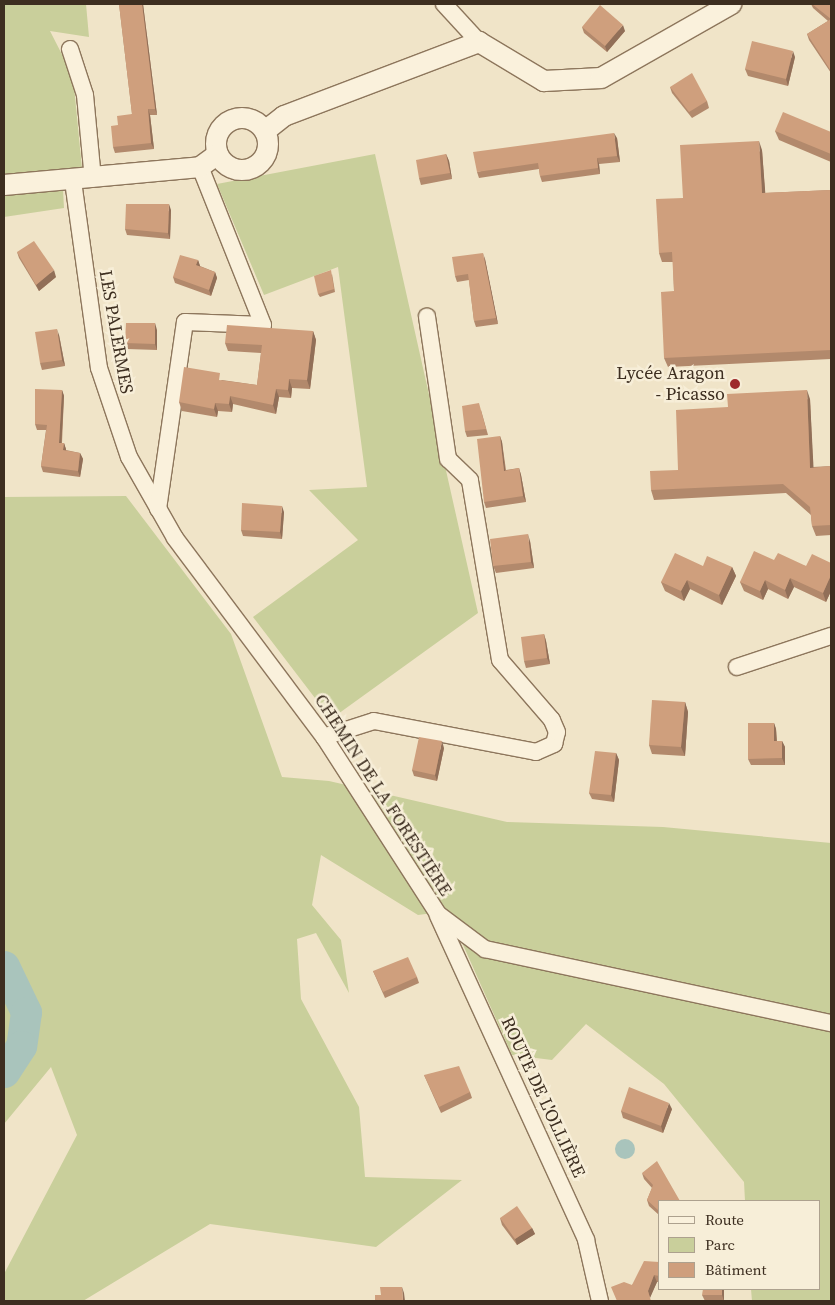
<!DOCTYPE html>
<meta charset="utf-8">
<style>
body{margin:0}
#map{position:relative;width:835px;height:1305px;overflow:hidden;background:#f0e4c8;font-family:"Source Serif 4",serif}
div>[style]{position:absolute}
.green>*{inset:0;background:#c9cf9b}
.water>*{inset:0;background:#a9c4bc}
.round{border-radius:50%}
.river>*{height:31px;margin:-15.5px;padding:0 15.5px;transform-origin:15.5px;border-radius:15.5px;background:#a9c4bc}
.roads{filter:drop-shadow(1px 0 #8d765c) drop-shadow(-1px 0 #8d765c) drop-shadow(0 1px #8d765c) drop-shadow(0 -1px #8d765c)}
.minor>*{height:16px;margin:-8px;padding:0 8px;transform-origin:8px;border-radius:8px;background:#faf1dc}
.tertiary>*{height:20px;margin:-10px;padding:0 10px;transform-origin:10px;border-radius:10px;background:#faf1dc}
.tertiary>.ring{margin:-10px;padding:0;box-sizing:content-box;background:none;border:20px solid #faf1dc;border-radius:50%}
.wall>*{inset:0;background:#b2896c}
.shaded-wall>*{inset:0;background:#916f58}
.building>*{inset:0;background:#cf9f7d}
.dots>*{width:14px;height:14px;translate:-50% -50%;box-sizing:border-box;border:2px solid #f7eed8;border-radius:50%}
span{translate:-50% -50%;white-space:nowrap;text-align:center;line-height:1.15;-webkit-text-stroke:5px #f7eed8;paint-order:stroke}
.street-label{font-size:18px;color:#3d2e20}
.poi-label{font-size:18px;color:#3d2e20}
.right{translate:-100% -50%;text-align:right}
.frame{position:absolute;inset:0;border:5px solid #3d2e20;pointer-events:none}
.legend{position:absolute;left:658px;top:1200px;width:162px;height:90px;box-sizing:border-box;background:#f7eed8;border:1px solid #ada18e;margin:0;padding:6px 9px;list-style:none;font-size:15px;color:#3d2e20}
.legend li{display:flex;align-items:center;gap:10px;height:25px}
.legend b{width:25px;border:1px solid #ada18e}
</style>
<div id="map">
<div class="green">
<i style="clip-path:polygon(4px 4px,86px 4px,89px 37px,50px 31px,73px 76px,82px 169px,62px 171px,64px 208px,4px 217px)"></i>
<i style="clip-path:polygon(375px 154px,478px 613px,331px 719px,253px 617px,358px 540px,309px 490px,367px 487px,338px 267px,264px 295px,217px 184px)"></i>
<i style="clip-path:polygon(126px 496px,231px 634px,282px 777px,329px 781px,507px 822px,663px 827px,831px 843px,831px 1301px,752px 1301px,751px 1289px,819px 1289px,819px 1201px,745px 1201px,744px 1182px,664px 1084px,586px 1024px,552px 1060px,512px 1055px,448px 911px,418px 915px,321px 855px,312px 905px,341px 940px,349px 993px,316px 933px,297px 939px,301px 999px,359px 1107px,365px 1177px,462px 1180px,376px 1247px,210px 1224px,83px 1301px,4px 1301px,4px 1274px,77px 1135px,51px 1067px,4px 1124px,4px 497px)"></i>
</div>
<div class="water">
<i class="round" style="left:615px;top:1139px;width:20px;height:20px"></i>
</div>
<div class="river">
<i style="left:4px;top:966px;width:51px;rotate:64.4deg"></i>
<i style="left:26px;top:1012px;width:34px;rotate:98deg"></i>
<i style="left:21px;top:1046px;width:31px;rotate:123deg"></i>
</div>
<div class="roads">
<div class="minor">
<i style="left:444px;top:4px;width:52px;rotate:47.4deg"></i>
<i style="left:70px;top:49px;width:48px;rotate:71.9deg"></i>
<i style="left:85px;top:95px;width:84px;rotate:84.6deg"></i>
<i style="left:73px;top:181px;width:189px;rotate:82.1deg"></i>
<i style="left:99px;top:368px;width:94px;rotate:71.4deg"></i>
<i style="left:129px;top:457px;width:93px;rotate:60.4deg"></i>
<i style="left:175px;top:538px;width:249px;rotate:53.2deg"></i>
<i style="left:324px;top:737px;width:211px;rotate:57.2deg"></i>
<i style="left:438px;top:914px;width:59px;rotate:36.7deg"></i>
<i style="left:485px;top:949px;width:354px;rotate:12.1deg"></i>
<i style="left:158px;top:509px;width:189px;rotate:-81.8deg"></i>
<i style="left:185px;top:322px;width:78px;rotate:2.2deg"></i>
<i style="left:263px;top:325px;width:170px;rotate:-111.7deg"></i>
<i style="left:737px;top:667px;width:99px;rotate:-18.3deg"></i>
<i style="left:324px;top:737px;width:52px;rotate:-17.7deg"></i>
<i style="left:374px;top:721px;width:165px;rotate:10.8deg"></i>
<i style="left:536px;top:752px;width:20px;rotate:-24deg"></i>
<i style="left:554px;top:744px;width:12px;rotate:-76deg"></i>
<i style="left:557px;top:732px;width:13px;rotate:-113deg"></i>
<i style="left:552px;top:720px;width:79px;rotate:-130.9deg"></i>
<i style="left:500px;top:660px;width:182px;rotate:-99.5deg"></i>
<i style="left:470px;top:480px;width:30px;rotate:-136deg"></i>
<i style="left:448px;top:459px;width:144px;rotate:-98.4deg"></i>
<i style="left:438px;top:916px;width:356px;rotate:65.4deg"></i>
<i style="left:586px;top:1240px;width:63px;rotate:77.1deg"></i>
</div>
<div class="tertiary">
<i class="ring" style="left:216px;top:118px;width:32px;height:32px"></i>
<i style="left:265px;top:131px;width:24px;rotate:-38deg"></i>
<i style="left:284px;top:116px;width:209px;rotate:-20.8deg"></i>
<i style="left:479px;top:42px;width:76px;rotate:31deg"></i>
<i style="left:544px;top:81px;width:57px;rotate:-3deg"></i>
<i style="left:601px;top:78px;width:150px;rotate:-29.6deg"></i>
<i style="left:4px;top:185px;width:197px;rotate:-5.2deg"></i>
<i style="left:200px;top:167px;width:22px;rotate:-36deg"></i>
</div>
</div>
<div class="wall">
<i style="clip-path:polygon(119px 4px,143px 4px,157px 115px,150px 115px,154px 149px,115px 153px,113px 147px,118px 125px,132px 114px)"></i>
<i style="clip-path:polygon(811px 4px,831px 4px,831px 73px,809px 40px,807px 34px,828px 21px,813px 8px)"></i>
<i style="clip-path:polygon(582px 27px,625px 31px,607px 52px,584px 33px)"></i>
<i style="clip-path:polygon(795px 57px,788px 86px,748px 76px,745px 69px)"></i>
<i style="clip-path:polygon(670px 87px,707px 101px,709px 108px,692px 118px,672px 93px)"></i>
<i style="clip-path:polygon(775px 131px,831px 132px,831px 162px,779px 140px)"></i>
<i style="clip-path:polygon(617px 138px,620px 162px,599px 164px,600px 174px,542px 182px,540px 176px,539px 169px,479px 178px,477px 172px)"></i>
<i style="clip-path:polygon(762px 150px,765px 193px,831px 190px,831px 359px,668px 367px,664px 358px,674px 291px,673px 262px,662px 262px,659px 253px,683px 198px)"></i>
<i style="clip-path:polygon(446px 154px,449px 161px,452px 179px,421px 185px,419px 178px)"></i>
<i style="clip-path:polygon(171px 210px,170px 239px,127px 235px,125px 229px)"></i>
<i style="clip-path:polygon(17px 252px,56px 277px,39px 291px,19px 258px)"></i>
<i style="clip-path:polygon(485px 259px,498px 324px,476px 327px,474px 321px,469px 280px,457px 282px,455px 276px)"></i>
<i style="clip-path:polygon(198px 260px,200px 266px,215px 272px,217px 278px,211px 296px,175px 283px,173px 277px)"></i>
<i style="clip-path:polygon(332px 274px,335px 292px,320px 297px,318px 294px)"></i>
<i style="clip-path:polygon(157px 330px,157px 350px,127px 349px,125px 343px)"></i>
<i style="clip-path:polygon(313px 331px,316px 340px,310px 389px,292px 388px,291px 398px,279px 397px,276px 414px,233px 404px,232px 412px,218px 411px,217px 417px,182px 411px,179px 402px,222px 380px,257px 385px,261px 353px,228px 351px,225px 343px)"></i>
<i style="clip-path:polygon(59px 335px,65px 366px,42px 370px,40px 363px)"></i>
<i style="clip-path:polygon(62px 390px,64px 396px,62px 443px,64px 443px,66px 450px,80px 453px,83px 459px,80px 477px,43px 472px,41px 466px,46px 430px,37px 430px,35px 424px)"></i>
<i style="clip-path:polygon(810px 399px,813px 467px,831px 466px,831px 535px,816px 536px,812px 526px,811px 515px,786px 493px,654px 500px,651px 490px,678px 470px,728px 407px)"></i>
<i style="clip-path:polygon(481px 410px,488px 435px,467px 437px,465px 431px)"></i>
<i style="clip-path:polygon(500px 436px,502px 442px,506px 470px,519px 468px,521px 475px,526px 502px,486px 508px,484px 502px)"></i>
<i style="clip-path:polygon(284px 512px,282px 539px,243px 536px,241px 530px)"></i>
<i style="clip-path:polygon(530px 541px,534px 568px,496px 573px,493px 566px)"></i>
<i style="clip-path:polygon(774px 560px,806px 566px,831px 563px,831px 591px,826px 602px,794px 587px,788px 599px,768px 589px,763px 600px,744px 591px,740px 582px)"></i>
<i style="clip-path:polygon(703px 566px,732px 567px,736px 576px,722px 605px,690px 589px,684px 601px,665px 591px,661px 582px)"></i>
<i style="clip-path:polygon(544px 634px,546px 641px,550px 664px,526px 668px,524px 661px)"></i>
<i style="clip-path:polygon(685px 702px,688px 712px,685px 756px,652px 754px,649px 745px)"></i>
<i style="clip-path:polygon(774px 723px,776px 729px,777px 741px,782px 741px,785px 747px,785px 765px,751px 765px,748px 759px)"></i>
<i style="clip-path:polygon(444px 748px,437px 781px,414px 776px,412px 770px)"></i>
<i style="clip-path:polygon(616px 753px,619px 760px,614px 802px,592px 799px,589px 793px)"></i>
<i style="clip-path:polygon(373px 971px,417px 977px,419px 983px,385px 998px)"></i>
<i style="clip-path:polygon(424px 1075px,470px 1092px,472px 1098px,441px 1113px)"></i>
<i style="clip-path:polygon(672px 1109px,663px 1133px,623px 1118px,621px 1111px)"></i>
<i style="clip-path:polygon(642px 1173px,680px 1201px,659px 1201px,659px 1215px,649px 1206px,647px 1200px,652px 1188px,644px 1179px)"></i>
<i style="clip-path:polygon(500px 1218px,532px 1228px,535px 1234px,517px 1245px,502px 1225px)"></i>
<i style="clip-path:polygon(659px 1262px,659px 1282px,657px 1282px,650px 1297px,632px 1285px)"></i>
<i style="clip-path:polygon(724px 1289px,724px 1301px,705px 1301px,702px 1295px)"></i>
</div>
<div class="shaded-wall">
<i style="clip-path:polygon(142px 4px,143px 4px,157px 115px,155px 109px)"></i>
<i style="clip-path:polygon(623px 25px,625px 31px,607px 52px,605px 46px)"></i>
<i style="clip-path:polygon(793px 51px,795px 57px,788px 86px,786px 79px)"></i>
<i style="clip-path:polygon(148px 109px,150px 115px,154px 149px,151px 143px)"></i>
<i style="clip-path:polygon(614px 133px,617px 138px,620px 162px,617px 156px)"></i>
<i style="clip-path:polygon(759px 141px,762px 150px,766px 202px,762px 193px)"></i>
<i style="clip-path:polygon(446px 154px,449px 161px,452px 179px,450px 173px)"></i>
<i style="clip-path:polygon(597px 158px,599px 164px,600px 174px,598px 168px)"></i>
<i style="clip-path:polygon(169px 204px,171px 210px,170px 239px,168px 233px)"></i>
<i style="clip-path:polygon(483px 253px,485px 259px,498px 324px,496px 318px)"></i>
<i style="clip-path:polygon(198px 260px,200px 266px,198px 271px,196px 265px)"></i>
<i style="clip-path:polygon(54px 270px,56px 277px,39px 291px,36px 285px)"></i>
<i style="clip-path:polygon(215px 272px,217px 278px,211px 296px,209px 290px)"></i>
<i style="clip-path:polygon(155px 323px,157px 330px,157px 350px,155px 344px)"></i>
<i style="clip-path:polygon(57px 329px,59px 335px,65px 366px,62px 360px)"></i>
<i style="clip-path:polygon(313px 331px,316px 340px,310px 389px,307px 380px)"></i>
<i style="clip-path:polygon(289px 379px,292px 388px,291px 398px,288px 390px)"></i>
<i style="clip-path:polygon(276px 389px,279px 397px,276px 414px,273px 405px)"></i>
<i style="clip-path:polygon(62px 390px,64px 396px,61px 449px,59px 443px)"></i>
<i style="clip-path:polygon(807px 390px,810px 399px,814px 477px,810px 468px)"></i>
<i style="clip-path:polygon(230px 396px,233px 404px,232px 412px,229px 404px)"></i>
<i style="clip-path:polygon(215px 403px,218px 411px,217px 417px,214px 409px)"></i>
<i style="clip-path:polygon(500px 436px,502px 442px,506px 477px,504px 471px)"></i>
<i style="clip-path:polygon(64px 443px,66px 449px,65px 456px,63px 450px)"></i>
<i style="clip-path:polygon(80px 453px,83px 459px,80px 477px,78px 471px)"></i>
<i style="clip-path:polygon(519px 468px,521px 475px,526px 502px,523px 496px)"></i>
<i style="clip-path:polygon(282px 506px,284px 512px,282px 539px,280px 532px)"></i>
<i style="clip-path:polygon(528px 534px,530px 541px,534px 568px,531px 562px)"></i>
<i style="clip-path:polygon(732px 567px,736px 576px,722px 605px,719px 595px)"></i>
<i style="clip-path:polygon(831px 575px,831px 591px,826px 602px,823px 593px)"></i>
<i style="clip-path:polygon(790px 578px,794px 587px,788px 599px,785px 590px)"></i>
<i style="clip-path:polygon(687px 580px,690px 589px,684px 601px,681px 591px)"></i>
<i style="clip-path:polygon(765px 580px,768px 589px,763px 600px,760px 591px)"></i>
<i style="clip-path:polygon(544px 634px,546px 641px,550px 664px,547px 658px)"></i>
<i style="clip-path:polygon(685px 702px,688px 712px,685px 756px,681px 747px)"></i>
<i style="clip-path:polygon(774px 723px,776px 729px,777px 747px,774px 741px)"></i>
<i style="clip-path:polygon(442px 741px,444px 748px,437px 781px,435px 775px)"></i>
<i style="clip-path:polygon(782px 741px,785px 747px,785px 765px,782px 758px)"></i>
<i style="clip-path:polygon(616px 753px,619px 760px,614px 802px,611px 795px)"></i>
<i style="clip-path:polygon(669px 1103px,672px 1109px,663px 1133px,661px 1126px)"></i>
<i style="clip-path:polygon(532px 1228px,535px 1234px,517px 1245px,515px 1239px)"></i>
<i style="clip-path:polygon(654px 1275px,657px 1282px,650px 1298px,648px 1291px)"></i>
<i style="clip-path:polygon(402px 1287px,404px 1293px,405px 1301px,403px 1301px)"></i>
<i style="clip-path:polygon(722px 1289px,724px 1289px,724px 1301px,722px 1295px)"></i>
</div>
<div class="building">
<i style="clip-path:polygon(119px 4px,142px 4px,155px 109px,148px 109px,151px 143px,113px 147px,111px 126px,118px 125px,117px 116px,132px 114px)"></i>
<i style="clip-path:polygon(812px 4px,831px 4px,831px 71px,807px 34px,831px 19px)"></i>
<i style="clip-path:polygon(600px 5px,623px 25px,605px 46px,582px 27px)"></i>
<i style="clip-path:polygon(752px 41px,793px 51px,786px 79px,745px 69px)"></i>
<i style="clip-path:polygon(692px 73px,707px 101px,689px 112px,670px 87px)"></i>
<i style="clip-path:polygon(783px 112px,831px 132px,831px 154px,775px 131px)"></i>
<i style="clip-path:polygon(614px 133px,617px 156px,597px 158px,598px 168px,540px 176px,538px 163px,477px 172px,473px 152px)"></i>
<i style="clip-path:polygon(759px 141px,762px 193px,831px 190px,831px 350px,664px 358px,661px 292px,674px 291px,672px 252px,659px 253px,656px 199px,683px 198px,680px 145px)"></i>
<i style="clip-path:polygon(446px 154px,450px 173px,419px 178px,416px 160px)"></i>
<i style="clip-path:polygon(126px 204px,169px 204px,168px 233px,125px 229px)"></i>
<i style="clip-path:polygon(34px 241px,54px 270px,36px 285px,17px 252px)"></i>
<i style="clip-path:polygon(483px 253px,496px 318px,474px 321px,468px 274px,455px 276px,452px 257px)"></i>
<i style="clip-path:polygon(180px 255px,198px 260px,196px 265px,215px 272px,209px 290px,173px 277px)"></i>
<i style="clip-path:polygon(331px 270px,334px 289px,318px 294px,314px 276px)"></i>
<i style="clip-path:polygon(126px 323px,155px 323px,155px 344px,125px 343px)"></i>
<i style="clip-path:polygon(227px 325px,313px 331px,307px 380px,289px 379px,288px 390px,276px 389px,273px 405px,230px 396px,229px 404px,215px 403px,214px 409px,179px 402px,184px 367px,220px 373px,219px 380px,257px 385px,262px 345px,225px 343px)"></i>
<i style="clip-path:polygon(57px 329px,62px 360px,40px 363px,35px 332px)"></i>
<i style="clip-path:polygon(35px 389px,62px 390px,59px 443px,64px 443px,63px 450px,80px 453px,78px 471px,41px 466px,47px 425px,35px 424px)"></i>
<i style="clip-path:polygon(807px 390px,810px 468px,831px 466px,831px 525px,812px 526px,810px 507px,783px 484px,651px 490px,650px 471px,678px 470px,676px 410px,728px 407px,727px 394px)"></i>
<i style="clip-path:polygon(479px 403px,486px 429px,465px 431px,462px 406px)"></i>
<i style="clip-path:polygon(500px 436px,504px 471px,519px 468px,523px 496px,484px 502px,477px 439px)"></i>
<i style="clip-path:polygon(242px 503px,282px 506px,280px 532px,241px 530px)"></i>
<i style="clip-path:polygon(528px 534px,531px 562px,493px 566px,490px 539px)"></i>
<i style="clip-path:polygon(754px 551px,774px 560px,778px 553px,806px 566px,812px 554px,831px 563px,831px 575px,823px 593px,790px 578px,785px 590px,765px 580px,760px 591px,740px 582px)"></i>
<i style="clip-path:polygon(675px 553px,703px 566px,707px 556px,732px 567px,719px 595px,687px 580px,681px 591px,661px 582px)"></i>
<i style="clip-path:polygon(544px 634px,547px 658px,524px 661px,521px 637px)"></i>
<i style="clip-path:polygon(652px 700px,685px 702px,681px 747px,649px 745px)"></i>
<i style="clip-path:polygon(748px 723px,774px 723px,774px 741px,782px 741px,782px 758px,748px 759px)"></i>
<i style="clip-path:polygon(419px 737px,442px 741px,435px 775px,412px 770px)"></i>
<i style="clip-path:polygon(595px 751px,616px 753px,611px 795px,589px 793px)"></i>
<i style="clip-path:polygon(408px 957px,417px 977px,383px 992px,373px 971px)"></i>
<i style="clip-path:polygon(459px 1066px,470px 1092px,439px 1107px,424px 1075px)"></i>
<i style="clip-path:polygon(629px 1087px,669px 1103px,661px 1126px,621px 1111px)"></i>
<i style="clip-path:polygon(657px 1161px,680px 1201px,659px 1201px,659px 1211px,647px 1200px,653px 1185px,642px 1173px)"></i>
<i style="clip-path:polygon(517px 1206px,532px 1228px,515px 1239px,500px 1218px)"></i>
<i style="clip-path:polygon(644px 1261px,659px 1262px,659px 1276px,654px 1275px,648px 1291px,651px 1301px,617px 1301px,611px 1287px,624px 1282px,632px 1285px)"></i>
<i style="clip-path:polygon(380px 1287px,402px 1287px,403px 1301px,375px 1301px,375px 1295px,381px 1295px)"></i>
<i style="clip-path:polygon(703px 1289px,722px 1289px,722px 1295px,702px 1295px)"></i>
</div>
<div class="dots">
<i style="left:735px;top:384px;background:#9e2a2b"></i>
</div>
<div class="street-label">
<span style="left:116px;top:332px;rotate:80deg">LES PALERMES</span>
<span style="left:383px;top:795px;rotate:57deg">CHEMIN DE LA FORESTIÈRE</span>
<span style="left:543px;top:1097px;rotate:65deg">ROUTE DE L'OLLIÈRE</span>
</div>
<div class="poi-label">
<span class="right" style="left:725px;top:384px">Lycée Aragon<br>- Picasso</span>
</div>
<div class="frame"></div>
<ul class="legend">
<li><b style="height:6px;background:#faf1dc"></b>Route</li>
<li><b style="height:14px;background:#c9cf9b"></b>Parc</li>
<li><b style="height:14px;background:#cf9f7d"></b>Bâtiment</li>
</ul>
</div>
